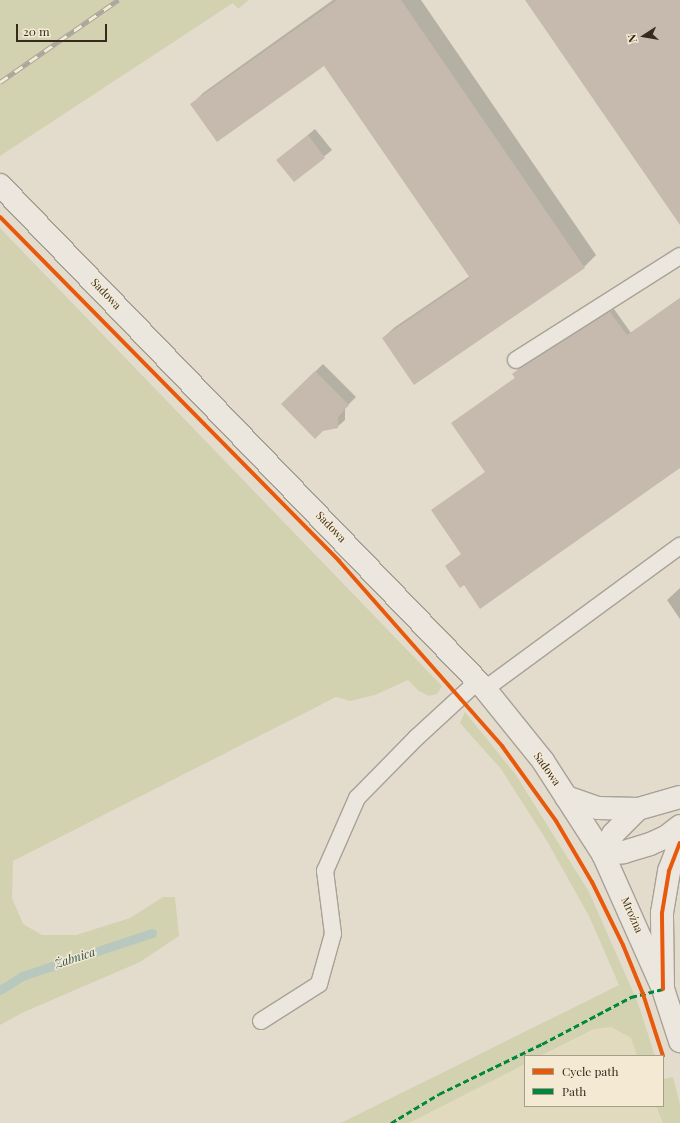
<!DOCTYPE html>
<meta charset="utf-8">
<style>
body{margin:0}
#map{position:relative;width:680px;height:1123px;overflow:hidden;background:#e3dccd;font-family:"Playfair Display",serif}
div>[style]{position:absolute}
.farmland>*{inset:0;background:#e2dabe}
.green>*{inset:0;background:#d2d2b0}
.shadow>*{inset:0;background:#0003}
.stream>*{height:9px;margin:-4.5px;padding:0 4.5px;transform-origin:4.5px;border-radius:4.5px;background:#b8c8be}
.building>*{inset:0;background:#c6baae}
.roads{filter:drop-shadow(1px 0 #a8a196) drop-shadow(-1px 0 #a8a196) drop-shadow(0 1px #a8a196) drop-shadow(0 -1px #a8a196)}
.lane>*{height:16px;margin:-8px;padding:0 8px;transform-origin:8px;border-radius:8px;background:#ebe6de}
.street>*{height:22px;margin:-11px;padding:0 11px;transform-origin:11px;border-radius:11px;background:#ebe6de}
.secondary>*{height:22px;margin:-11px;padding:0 11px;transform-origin:11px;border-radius:11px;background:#ebe6de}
.rail>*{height:4.5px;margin-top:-2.25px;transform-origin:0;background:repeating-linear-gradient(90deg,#f4e9d3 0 9px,#aaa69e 0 18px);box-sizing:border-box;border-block:1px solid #aaa69e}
.quiet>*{height:3px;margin-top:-1.5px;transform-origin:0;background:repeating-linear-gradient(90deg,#00873e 0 6px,transparent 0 9px)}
.cycleway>*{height:4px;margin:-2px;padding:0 2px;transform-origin:2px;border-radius:2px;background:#e8590c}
span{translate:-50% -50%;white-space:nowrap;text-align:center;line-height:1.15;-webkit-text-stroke:3px #f4e9d3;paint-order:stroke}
.street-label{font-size:11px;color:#36291e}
.water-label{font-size:12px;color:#2e5551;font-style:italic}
.legend{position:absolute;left:524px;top:1055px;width:140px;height:52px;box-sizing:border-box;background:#f4e9d3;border:1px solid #a89c8b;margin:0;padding:5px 7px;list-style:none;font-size:12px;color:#36291e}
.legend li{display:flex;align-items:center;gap:8px;height:20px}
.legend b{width:20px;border:1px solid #a89c8b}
.north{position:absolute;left:624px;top:16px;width:40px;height:40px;-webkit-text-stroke:3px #f4e9d3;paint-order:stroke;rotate:258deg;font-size:11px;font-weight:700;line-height:16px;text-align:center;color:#36291e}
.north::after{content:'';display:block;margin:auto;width:14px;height:18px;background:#36291e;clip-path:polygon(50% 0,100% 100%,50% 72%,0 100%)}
.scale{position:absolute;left:16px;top:24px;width:91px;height:18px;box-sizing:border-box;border:2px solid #36291e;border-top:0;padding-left:5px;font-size:12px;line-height:14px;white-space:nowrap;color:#36291e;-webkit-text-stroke:3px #f4e9d3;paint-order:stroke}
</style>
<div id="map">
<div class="farmland">
<i style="clip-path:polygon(611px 1027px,631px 1038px,637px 1056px,540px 1056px,594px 1029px)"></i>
<i style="clip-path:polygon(525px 1064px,525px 1106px,656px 1106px,663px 1123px,409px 1123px)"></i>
</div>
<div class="green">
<i style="clip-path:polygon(0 0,249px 0,238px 9px,233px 3px,0 156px)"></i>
<i style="clip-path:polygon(0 228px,442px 686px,437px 694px,429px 696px,419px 691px,408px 680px,375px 695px,350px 701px,336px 697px,13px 861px,12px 898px,23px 924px,42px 935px,76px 935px,130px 918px,163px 897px,175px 897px,179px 936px,140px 962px,24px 1012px,0 1025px)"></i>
<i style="clip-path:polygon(465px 712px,516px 775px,589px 892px,638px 1003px,655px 1056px,637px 1056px,631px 1038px,611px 1027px,594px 1029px,540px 1056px,525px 1056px,525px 1064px,409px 1123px,341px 1123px,619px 985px,589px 916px,547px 841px,501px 769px,460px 723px)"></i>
<i style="clip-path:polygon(673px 1077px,680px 1104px,680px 1123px,663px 1123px,656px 1106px,663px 1106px,663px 1079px)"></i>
</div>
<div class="shadow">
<i style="clip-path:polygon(333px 0,421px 0,596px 255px,584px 267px,383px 338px,395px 327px,470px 276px,324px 65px,191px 105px,203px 93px)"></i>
<i style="clip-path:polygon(315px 129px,332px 150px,294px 181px,278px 160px)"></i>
<i style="clip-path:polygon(680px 298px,680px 467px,464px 584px,446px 566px,462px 554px,486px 472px,452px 423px,515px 378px,525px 365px,614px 309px,631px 333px)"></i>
<i style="clip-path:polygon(323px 364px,356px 397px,345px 408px,345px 420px,337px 427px,282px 404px)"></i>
<i style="clip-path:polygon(680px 588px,680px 619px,667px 600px)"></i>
</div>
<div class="stream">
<i style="left:0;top:990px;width:26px;rotate:-32deg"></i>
<i style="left:22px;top:976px;width:137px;rotate:-18.3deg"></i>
</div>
<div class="building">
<i style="clip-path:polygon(337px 0,401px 0,585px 268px,414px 385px,382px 338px,470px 278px,324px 66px,217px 142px,190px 104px)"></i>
<i style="clip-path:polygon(525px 0,680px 0,680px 225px)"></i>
<i style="clip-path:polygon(308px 135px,325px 158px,294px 182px,276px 160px)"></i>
<i style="clip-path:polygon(680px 298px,680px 468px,480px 609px,464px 585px,460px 588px,445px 566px,461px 554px,431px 510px,485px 472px,451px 423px,515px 378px,512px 374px,520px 368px,610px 312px,627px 335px)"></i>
<i style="clip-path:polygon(315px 371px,349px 405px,338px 417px,338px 428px,323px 431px,315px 439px,281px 404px)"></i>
</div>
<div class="roads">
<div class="lane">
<i style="left:516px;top:360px;width:194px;rotate:-32.4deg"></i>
<i style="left:485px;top:689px;width:242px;rotate:-36.3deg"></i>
<i style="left:261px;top:1021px;width:69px;rotate:-32.5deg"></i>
<i style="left:319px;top:984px;width:52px;rotate:-74.4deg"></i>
<i style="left:333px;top:934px;width:64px;rotate:-97.2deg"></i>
<i style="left:325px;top:871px;width:80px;rotate:-66.3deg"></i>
<i style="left:357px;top:798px;width:84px;rotate:-45.5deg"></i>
<i style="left:416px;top:738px;width:84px;rotate:-42.6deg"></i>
</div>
<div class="street">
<i style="left:566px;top:797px;width:34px;rotate:19deg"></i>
<i style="left:598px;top:808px;width:40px;rotate:1.4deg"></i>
<i style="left:638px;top:809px;width:44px;rotate:-15.9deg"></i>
<i style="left:603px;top:854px;width:21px;rotate:-5deg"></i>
<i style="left:624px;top:852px;width:27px;rotate:-17deg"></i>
<i style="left:650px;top:844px;width:17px;rotate:-24deg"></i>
<i style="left:666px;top:837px;width:18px;rotate:-38deg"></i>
<i style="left:603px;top:854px;width:22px;rotate:-63deg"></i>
<i style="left:613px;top:834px;width:35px;rotate:-45deg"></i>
<i style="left:663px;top:989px;width:76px;rotate:-90.8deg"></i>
<i style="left:662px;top:913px;width:43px;rotate:-80.5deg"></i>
<i style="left:669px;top:871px;width:30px;rotate:-69deg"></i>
</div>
<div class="secondary">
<i style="left:0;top:185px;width:699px;rotate:46.1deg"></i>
<i style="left:485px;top:689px;width:92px;rotate:51.1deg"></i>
<i style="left:543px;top:761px;width:111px;rotate:57.2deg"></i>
<i style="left:603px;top:854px;width:148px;rotate:66deg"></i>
<i style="left:663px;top:989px;width:55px;rotate:71.9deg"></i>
</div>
</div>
<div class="rail">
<i style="left:0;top:82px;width:144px;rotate:-34.8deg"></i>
</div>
<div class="quiet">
<i style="left:391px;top:1123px;width:56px;rotate:-31.1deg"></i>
<i style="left:439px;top:1094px;width:114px;rotate:-25.9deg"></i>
<i style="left:542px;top:1044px;width:101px;rotate:-27.8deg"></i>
<i style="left:631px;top:997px;width:33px;rotate:-14deg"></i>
</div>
<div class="cycleway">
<i style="left:0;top:217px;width:483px;rotate:45.4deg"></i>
<i style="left:339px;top:561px;width:247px;rotate:48.6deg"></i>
<i style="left:502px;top:746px;width:92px;rotate:54.2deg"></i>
<i style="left:556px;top:821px;width:71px;rotate:59.5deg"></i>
<i style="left:592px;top:882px;width:70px;rotate:63.8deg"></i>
<i style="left:623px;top:945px;width:53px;rotate:67.8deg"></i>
<i style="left:643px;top:994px;width:65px;rotate:72.1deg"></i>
<i style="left:663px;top:989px;width:76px;rotate:-90.8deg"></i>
<i style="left:662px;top:913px;width:43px;rotate:-80.5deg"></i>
<i style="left:669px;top:871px;width:30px;rotate:-69deg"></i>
</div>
<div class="street-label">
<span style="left:106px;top:294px;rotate:46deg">Sadowa</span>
<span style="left:331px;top:527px;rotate:46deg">Sadowa</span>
<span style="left:547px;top:769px;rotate:55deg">Sadowa</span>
<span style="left:632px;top:915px;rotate:66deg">Mroźna</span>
</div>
<div class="water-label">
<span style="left:75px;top:958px;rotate:-18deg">Żabnica</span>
</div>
<ul class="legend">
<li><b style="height:5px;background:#e8590c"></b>Cycle path</li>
<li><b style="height:5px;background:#00873e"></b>Path</li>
</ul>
<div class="north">N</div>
<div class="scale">20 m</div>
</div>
